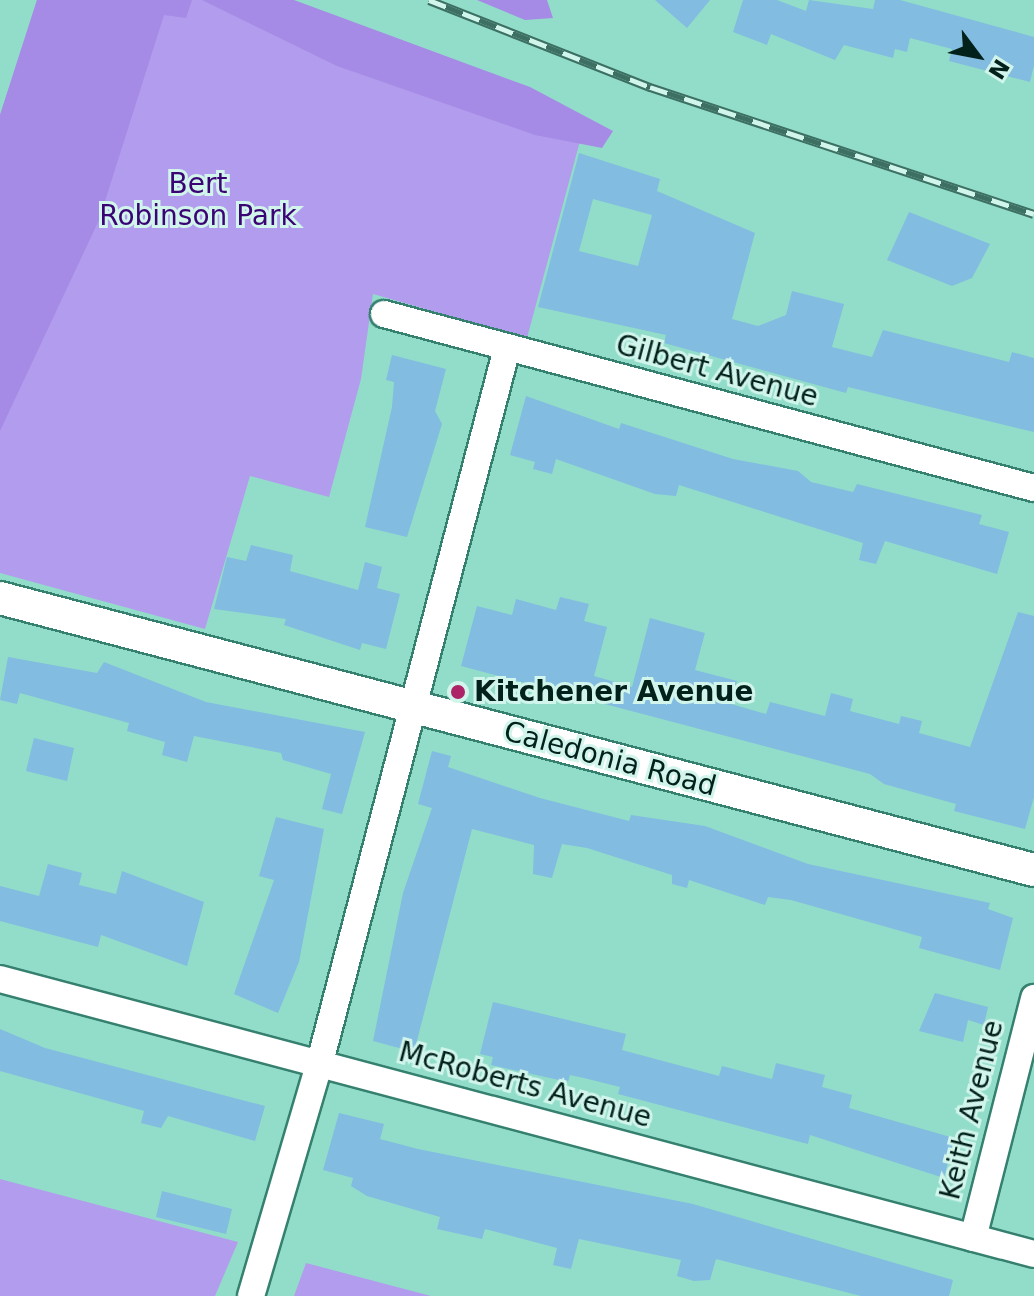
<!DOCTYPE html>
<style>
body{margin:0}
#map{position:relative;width:1034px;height:1296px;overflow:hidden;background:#92ddc9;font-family:"DejaVu Sans",sans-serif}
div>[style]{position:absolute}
.green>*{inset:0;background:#b29ced}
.forest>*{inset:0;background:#a58be5}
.building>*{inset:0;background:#82bce0}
.roads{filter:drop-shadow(2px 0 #368070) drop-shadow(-2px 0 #368070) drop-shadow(0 2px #368070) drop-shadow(0 -2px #368070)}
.minor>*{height:26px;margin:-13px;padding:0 13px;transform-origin:13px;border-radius:13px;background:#fff}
.tertiary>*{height:32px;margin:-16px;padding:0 16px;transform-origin:16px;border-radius:16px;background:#fff}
.rail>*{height:9px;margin-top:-4.5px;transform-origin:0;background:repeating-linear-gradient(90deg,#d1f5eb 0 18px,#3d6f63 0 36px);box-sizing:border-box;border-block:2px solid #3d6f63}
.dots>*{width:22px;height:22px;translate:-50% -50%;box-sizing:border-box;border:4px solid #d1f5eb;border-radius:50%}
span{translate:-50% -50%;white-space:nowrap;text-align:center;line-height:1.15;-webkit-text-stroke:6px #d1f5eb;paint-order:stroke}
.park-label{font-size:28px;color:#3a0474}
.street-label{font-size:28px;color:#02211b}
.poi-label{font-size:28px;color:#02211b;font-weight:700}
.left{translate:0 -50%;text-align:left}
.north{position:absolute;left:938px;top:16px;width:80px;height:80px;-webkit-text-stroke:6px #d1f5eb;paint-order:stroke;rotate:122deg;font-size:22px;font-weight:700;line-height:32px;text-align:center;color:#02211b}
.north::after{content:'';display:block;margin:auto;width:28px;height:36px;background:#02211b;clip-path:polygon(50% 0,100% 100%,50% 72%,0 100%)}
</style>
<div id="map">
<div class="green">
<i style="clip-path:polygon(37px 0,274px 0,580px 141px,527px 338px,373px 294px,361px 379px,329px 497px,250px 476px,205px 629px,0 573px,0 115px)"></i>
<i style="clip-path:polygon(0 1179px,238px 1242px,215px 1296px,0 1296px)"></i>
<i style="clip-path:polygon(306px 1263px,431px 1296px,294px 1296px)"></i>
</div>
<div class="forest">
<i style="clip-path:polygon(37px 0,192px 0,186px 18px,164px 15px,99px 220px,0 431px,0 115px)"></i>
<i style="clip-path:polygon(202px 0,294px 0,530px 87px,613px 131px,602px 148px,535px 135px,337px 66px)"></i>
<i style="clip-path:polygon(477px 0,547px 0,553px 18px,525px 20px)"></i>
</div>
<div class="building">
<i style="clip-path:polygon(655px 0,710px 0,687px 28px)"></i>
<i style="clip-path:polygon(743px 0,777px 0,806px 11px,809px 0,873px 9px,875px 0,900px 0,1034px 37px,1034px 65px,1030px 82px,949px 61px,952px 49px,910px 38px,907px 52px,895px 49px,893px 58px,844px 45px,835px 60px,771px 34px,767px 45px,733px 32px)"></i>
<i style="clip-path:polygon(evenodd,579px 153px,660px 179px,657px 191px,755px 233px,732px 319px,758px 326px,786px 315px,792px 291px,844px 304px,832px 347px,872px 357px,883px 330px,1009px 362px,1012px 352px,1034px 358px,1034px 432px,848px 387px,846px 393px,664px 343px,666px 335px,538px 307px,579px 153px,593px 199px,652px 215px,638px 266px,579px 251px,593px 199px)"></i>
<i style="clip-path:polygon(909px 212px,990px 244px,972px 278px,952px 286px,887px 260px)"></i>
<i style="clip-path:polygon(392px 355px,446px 369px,435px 411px,442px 424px,407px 537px,365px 527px,392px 407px,394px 382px,386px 380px)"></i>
<i style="clip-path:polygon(526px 396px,619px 429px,621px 423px,733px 459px,798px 471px,811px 482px,853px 492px,857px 484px,982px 515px,979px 524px,1009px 532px,997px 574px,885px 541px,876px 564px,859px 560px,863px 543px,679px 485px,676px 496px,655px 494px,556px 459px,552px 474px,533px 469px,535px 462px,510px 455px)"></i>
<i style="clip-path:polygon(251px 545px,293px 555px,290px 571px,358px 590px,365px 562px,382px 567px,377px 588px,400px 594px,386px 649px,362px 643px,360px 650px,284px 625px,286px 619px,214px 609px,227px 557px,246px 561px)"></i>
<i style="clip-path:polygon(560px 597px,589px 604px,584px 621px,607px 627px,594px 676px,632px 687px,650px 618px,705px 633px,695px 670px,737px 681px,731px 704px,766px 714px,770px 702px,825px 716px,831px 693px,853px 699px,850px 711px,899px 724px,901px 716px,922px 721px,919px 733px,970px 747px,1018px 612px,1034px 616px,1034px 797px,1025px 829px,954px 811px,956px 804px,884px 784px,870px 774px,461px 666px,477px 606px,512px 615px,516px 599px,556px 610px)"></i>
<i style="clip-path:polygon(8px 657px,97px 673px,104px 662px,206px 702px,365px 732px,342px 814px,322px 809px,331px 774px,283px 760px,281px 753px,194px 736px,187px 762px,162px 755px,165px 742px,127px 731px,129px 723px,20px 693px,17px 704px,0 700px)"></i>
<i style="clip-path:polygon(34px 738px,74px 748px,67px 781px,26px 771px)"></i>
<i style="clip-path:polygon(432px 751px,451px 756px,448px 767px,540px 798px,629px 821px,631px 815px,705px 826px,808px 864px,990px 903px,988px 909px,1013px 918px,1000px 970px,919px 948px,922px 937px,791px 900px,768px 897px,765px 905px,689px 880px,687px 888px,672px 884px,672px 875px,587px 848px,562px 844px,552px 878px,533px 874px,534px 845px,472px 829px,414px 1052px,373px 1041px,403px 893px,432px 808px,418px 804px)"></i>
<i style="clip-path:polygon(276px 817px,324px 829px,299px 962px,278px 1013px,234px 994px,274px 880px,259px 876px)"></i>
<i style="clip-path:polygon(48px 864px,82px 873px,79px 885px,116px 894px,122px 871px,204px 902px,187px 966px,101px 935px,98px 947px,0 921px,0 886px,39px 896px)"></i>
<i style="clip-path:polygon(935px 993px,988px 1007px,984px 1025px,968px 1020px,963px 1042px,919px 1031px)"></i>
<i style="clip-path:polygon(493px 1002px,626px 1034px,622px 1050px,719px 1076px,722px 1066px,772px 1079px,776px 1063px,825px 1075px,822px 1087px,852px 1095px,849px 1108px,954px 1138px,944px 1178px,810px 1135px,808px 1144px,618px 1094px,620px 1087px,584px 1078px,570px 1075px,568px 1082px,491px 1065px,493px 1057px,480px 1054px)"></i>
<i style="clip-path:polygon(0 1029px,45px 1048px,265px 1106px,255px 1141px,168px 1116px,161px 1128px,141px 1123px,144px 1111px,0 1071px)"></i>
<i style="clip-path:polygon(339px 1113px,384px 1124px,380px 1139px,418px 1149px,693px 1204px,953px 1280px,949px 1296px,861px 1296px,716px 1259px,710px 1280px,694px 1281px,677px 1276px,681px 1260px,579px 1239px,571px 1269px,553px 1265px,557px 1248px,485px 1229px,482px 1239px,437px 1229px,440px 1217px,367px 1196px,351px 1186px,353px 1178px,323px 1170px)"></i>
<i style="clip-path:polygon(162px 1191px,232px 1209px,226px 1234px,156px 1217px)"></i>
</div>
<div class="roads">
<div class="minor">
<i style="left:384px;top:314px;width:673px;rotate:14.99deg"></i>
<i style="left:0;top:979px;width:1070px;rotate:14.89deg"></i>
<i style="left:973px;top:1238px;width:248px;rotate:-75.7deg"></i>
<i style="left:251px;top:1296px;width:244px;rotate:-73.6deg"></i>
<i style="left:320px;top:1062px;width:738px;rotate:-75.32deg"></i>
</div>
<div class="tertiary">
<i style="left:0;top:598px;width:1069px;rotate:14.74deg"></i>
</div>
</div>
<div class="rail">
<i style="left:429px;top:0;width:238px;rotate:21.5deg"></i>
<i style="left:650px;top:87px;width:404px;rotate:18.3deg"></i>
</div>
<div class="dots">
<i style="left:458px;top:692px;background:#ac2367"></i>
</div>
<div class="park-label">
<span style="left:198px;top:200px">Bert<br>Robinson Park</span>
</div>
<div class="street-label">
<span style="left:717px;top:371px;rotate:15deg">Gilbert Avenue</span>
<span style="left:610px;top:759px;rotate:15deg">Caledonia Road</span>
<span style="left:525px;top:1085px;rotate:15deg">McRoberts Avenue</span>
<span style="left:972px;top:1110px;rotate:-76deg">Keith Avenue</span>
</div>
<div class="poi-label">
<span class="left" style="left:474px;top:692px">Kitchener Avenue</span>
</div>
<div class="north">N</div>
</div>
